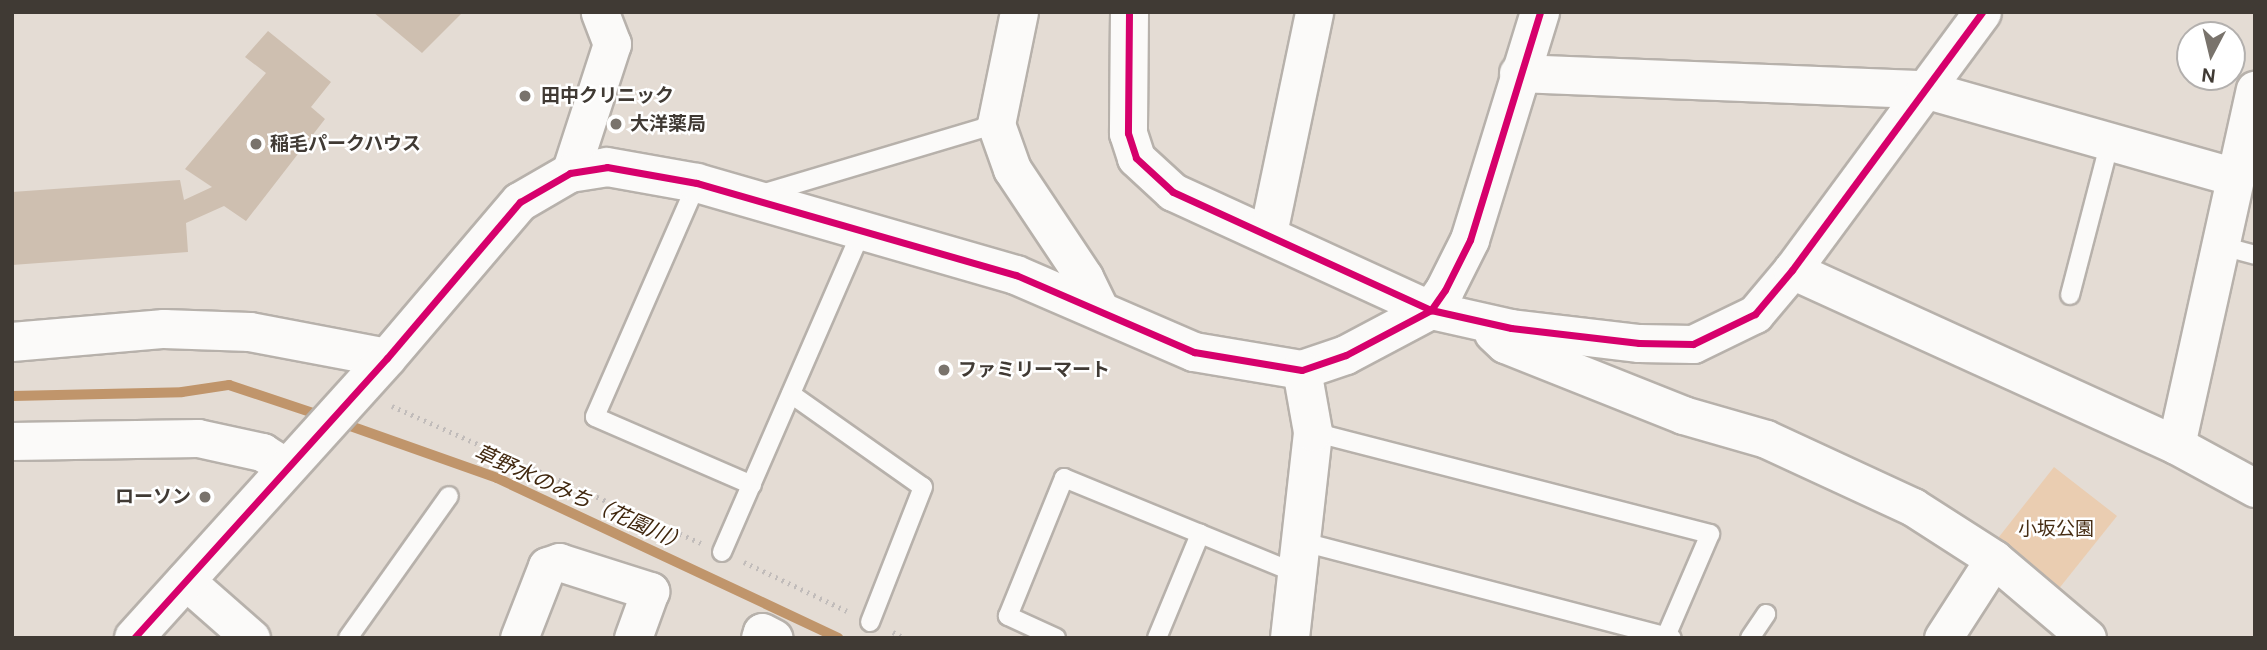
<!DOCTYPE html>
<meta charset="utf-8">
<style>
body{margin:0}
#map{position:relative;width:2267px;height:650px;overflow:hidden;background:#e4dcd4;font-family:"DM Sans","Noto Sans JP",sans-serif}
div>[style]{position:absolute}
.green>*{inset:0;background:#eacdb1}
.stream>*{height:10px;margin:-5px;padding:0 5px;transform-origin:5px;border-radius:5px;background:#c0956b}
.building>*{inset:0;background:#cebfb0}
.path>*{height:4.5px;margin-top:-2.25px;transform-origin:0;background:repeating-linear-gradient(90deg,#c1bcba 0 2px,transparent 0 7px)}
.roads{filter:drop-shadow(2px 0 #b7b1ab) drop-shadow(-2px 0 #b7b1ab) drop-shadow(0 2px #b7b1ab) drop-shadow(0 -2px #b7b1ab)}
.lane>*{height:18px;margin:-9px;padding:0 9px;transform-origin:9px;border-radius:9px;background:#fbfaf9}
.street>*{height:37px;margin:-18.5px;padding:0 18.5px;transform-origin:18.5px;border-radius:18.5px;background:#fbfaf9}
.secondary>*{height:38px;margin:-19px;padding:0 19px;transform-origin:19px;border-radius:19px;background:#fbfaf9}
.cycleway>*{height:7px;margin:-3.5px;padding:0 3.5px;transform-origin:3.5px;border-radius:3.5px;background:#d6006c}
.dots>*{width:19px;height:19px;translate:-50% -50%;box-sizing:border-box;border:4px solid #fff;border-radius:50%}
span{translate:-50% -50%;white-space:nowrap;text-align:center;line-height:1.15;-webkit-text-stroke:5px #fff;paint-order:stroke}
.poi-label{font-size:19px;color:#403a34;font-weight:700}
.left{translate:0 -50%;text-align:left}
.right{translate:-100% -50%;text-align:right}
.park-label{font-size:19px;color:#462d14}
.water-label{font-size:21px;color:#40270e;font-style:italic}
.frame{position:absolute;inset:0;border:14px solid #403a34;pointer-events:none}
.north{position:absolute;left:2176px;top:21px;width:70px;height:70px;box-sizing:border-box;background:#fff;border:2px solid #b3b0ae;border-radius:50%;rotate:187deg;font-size:19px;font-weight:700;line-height:28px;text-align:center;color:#403a34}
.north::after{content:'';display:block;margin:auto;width:24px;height:32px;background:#79736c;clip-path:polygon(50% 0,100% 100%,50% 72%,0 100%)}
</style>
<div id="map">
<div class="green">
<i style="clip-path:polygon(2054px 467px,2117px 516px,2057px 591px,1995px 542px)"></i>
</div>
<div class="stream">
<i style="left:12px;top:396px;width:170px;rotate:-1.3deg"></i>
<i style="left:182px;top:392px;width:48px;rotate:-8.5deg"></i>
<i style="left:229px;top:385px;width:101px;rotate:18.4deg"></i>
<i style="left:339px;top:422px;width:168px;rotate:19.5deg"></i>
<i style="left:497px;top:478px;width:377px;rotate:25.1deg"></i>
</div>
<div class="building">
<i style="clip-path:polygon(373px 12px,463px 12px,422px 53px)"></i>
<i style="clip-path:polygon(268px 31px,331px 82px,311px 107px,325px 119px,246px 221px,224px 206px,186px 223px,188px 252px,12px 265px,12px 192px,180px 180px,184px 200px,212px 187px,185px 169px,266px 73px,245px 57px)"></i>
</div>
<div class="path">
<i style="left:392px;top:406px;width:338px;rotate:23.9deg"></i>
<i style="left:744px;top:562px;width:114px;rotate:25.4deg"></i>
<i style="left:893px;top:632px;width:13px;rotate:27deg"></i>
</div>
<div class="roads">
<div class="lane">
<i style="left:697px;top:183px;width:255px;rotate:113.6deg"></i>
<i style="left:595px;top:417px;width:171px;rotate:23.4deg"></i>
<i style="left:758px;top:195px;width:248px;rotate:-16.6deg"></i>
<i style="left:2218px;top:245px;width:38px;rotate:15deg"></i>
<i style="left:2070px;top:295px;width:159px;rotate:-75.4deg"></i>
<i style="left:791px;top:394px;width:161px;rotate:35.2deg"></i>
<i style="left:923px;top:487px;width:145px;rotate:111.4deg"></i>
<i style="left:1313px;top:432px;width:410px;rotate:14.4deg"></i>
<i style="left:1710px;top:534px;width:109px;rotate:113.3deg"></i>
<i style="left:1303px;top:542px;width:381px;rotate:14.6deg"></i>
<i style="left:722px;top:552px;width:351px;rotate:-66.5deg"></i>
<i style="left:348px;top:638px;width:174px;rotate:-54.6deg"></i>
<i style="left:1056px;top:638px;width:53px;rotate:-155.4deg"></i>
<i style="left:1008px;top:616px;width:149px;rotate:-67.9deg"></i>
<i style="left:1064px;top:478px;width:253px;rotate:22.3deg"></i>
<i style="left:1157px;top:638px;width:113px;rotate:-67.5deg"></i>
<i style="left:1750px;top:638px;width:29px;rotate:-56deg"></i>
</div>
<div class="street">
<i style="left:1019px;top:12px;width:114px;rotate:101.6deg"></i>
<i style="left:996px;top:124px;width:48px;rotate:70.4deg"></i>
<i style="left:1012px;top:169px;width:130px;rotate:56.3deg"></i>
<i style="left:1084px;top:277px;width:37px;rotate:64deg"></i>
<i style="left:1129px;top:12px;width:121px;rotate:90.5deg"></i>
<i style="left:1128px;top:133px;width:26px;rotate:72deg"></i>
<i style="left:1136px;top:158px;width:50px;rotate:42.6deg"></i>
<i style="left:1173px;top:192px;width:284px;rotate:24.6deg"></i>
<i style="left:1431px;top:310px;width:82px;rotate:12.7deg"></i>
<i style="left:1511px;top:328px;width:129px;rotate:6.7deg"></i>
<i style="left:1639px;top:343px;width:54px;rotate:1.1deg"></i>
<i style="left:1693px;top:344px;width:69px;rotate:-25.8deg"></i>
<i style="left:1755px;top:314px;width:57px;rotate:-49.9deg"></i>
<i style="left:1792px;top:270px;width:320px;rotate:-53.6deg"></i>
<i style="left:1518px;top:73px;width:406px;rotate:2.3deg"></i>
<i style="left:1924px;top:89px;width:320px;rotate:15.8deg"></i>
<i style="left:570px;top:173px;width:136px;rotate:-72deg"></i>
<i style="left:612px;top:44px;width:34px;rotate:-111deg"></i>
<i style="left:1268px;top:233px;width:226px;rotate:-78.2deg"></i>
<i style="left:1792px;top:270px;width:422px;rotate:24.5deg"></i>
<i style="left:2176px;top:445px;width:90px;rotate:28.6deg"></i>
<i style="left:1493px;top:333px;width:16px;rotate:43deg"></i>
<i style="left:1505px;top:344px;width:192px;rotate:21.7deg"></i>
<i style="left:1683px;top:415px;width:86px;rotate:16.1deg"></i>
<i style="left:1766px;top:439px;width:162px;rotate:24.8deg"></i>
<i style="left:1913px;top:507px;width:96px;rotate:32.7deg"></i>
<i style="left:1994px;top:559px;width:122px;rotate:40.3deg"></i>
<i style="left:12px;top:441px;width:186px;rotate:-0.9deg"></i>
<i style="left:198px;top:438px;width:66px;rotate:12.3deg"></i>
<i style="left:262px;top:452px;width:28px;rotate:32deg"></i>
<i style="left:2176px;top:445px;width:364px;rotate:-77.5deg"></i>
<i style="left:185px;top:580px;width:88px;rotate:41.3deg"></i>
<i style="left:519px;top:638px;width:77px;rotate:-68.7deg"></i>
<i style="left:547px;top:566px;width:13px;rotate:-18deg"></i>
<i style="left:559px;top:562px;width:96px;rotate:17.7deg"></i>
<i style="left:650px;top:591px;width:50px;rotate:109.9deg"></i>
<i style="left:760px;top:638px;width:6px;rotate:-72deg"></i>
<i style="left:762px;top:632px;width:13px;rotate:27deg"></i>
<i style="left:1943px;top:638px;width:94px;rotate:-57.2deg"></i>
</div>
<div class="secondary">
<i style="left:12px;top:342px;width:153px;rotate:-4.9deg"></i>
<i style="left:164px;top:329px;width:86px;rotate:2deg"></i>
<i style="left:250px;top:332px;width:139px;rotate:10.7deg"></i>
<i style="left:134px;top:638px;width:377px;rotate:-47.9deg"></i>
<i style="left:387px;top:358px;width:205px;rotate:-49.6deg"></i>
<i style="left:520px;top:202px;width:58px;rotate:-30.1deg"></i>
<i style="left:570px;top:173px;width:37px;rotate:-9deg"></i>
<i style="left:607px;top:167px;width:91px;rotate:10.1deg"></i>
<i style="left:697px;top:183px;width:332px;rotate:16.1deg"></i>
<i style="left:1016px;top:275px;width:194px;rotate:23.4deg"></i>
<i style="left:1194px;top:352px;width:109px;rotate:9.5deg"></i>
<i style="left:1302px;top:370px;width:46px;rotate:-18.8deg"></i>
<i style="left:1346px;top:355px;width:96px;rotate:-27.9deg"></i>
<i style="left:1431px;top:310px;width:24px;rotate:-55deg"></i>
<i style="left:1445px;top:290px;width:56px;rotate:-63.4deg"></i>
<i style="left:1470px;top:240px;width:239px;rotate:-72.9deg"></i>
<i style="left:1290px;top:638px;width:207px;rotate:-83.6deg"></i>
<i style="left:1313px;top:432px;width:63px;rotate:-100.1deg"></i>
</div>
</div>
<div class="cycleway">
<i style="left:1129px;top:12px;width:121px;rotate:90.5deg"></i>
<i style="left:1128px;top:133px;width:26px;rotate:72deg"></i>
<i style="left:1136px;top:158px;width:50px;rotate:42.6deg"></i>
<i style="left:1173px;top:192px;width:284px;rotate:24.6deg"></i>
<i style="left:1431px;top:310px;width:82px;rotate:12.7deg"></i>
<i style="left:1511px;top:328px;width:129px;rotate:6.7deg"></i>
<i style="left:1639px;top:343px;width:54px;rotate:1.1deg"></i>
<i style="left:1693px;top:344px;width:69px;rotate:-25.8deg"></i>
<i style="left:1755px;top:314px;width:57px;rotate:-49.9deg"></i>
<i style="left:1792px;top:270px;width:320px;rotate:-53.6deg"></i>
<i style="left:134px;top:638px;width:377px;rotate:-47.9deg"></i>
<i style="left:387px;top:358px;width:205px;rotate:-49.6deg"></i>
<i style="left:520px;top:202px;width:58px;rotate:-30.1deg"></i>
<i style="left:570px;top:173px;width:37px;rotate:-9deg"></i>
<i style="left:607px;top:167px;width:91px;rotate:10.1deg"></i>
<i style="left:697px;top:183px;width:332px;rotate:16.1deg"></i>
<i style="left:1016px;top:275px;width:194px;rotate:23.4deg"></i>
<i style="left:1194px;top:352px;width:109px;rotate:9.5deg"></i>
<i style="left:1302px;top:370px;width:46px;rotate:-18.8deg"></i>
<i style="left:1346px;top:355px;width:96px;rotate:-27.9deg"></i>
<i style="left:1431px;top:310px;width:24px;rotate:-55deg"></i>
<i style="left:1445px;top:290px;width:56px;rotate:-63.4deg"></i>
<i style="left:1470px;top:240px;width:239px;rotate:-72.9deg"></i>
</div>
<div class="dots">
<i style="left:525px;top:96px;background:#79736c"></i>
<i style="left:616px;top:124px;background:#79736c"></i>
<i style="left:256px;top:144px;background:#79736c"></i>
<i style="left:944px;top:370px;background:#79736c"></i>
<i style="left:205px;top:497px;background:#79736c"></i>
</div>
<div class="poi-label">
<span class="left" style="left:541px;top:96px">田中クリニック</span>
<span class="left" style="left:630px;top:124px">大洋薬局</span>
<span class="left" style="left:270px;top:144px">稲毛パークハウス</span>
<span class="left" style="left:958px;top:370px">ファミリーマート</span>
<span class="right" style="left:191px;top:497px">ローソン</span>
</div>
<div class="park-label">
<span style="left:2056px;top:529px">小坂公園</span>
</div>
<div class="water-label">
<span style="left:581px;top:498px;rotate:24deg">草野水のみち（花園川）</span>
</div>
<div class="frame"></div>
<div class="north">N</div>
</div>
